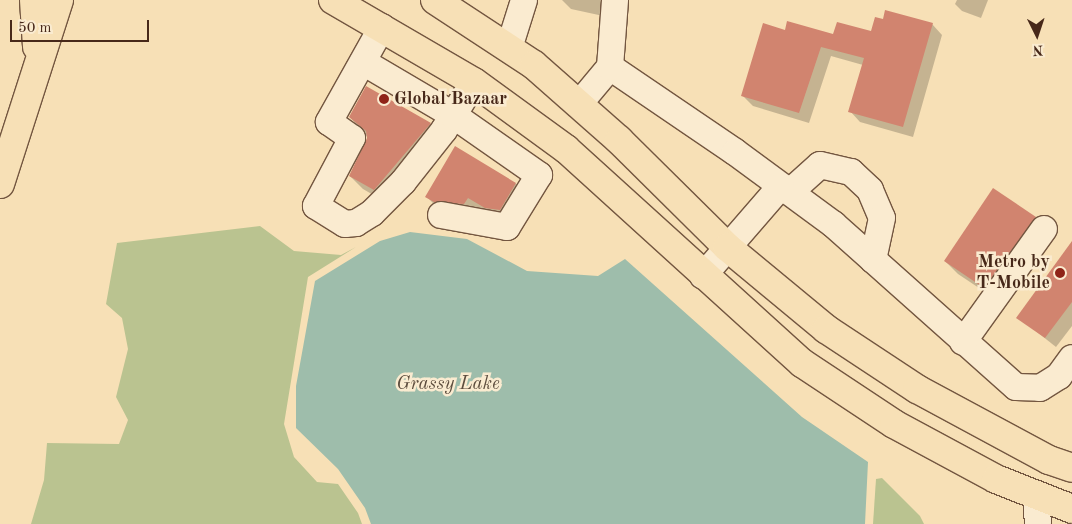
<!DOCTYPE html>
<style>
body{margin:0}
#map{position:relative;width:1072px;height:524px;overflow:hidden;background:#f7e0b6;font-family:"Old Standard TT",serif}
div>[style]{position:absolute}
.green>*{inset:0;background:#bac390}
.water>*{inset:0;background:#9ebdab}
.shadow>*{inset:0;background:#0003}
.building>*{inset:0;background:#d1846f}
.roads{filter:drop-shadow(1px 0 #735640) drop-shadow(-1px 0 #735640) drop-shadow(0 1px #735640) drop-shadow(0 -1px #735640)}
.minor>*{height:26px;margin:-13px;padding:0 13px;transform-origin:13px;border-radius:13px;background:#faebd0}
.major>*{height:28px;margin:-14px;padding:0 14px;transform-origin:14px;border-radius:14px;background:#f7e0b6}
.dots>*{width:14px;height:14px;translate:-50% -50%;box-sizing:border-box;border:2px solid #faebd0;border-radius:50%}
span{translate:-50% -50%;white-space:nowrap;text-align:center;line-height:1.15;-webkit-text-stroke:5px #faebd0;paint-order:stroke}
.poi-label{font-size:18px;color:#472819;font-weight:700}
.left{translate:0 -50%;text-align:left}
.right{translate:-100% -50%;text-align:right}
.water-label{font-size:19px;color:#5d4d3e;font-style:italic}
.north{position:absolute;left:1012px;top:10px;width:50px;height:50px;-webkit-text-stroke:4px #faebd0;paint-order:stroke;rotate:176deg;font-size:14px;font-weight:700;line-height:20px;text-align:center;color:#472819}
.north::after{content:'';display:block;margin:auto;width:18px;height:22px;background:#472819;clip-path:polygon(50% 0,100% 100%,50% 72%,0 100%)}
.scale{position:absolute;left:10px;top:20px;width:139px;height:22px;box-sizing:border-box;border:2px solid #472819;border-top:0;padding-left:6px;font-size:15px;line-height:18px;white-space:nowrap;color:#472819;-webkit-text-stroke:4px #faebd0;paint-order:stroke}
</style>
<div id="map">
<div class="green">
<i style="clip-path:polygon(260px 226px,294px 251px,341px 255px,356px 247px,308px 277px,284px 424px,294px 457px,317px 482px,338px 484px,358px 513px,362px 524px,31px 524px,44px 480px,47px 443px,119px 444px,128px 420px,116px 397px,128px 349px,122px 318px,106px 304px,117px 243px)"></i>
<i style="clip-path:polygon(882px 478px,920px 516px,924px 524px,873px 524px,876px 479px)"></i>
</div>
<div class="water">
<i style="clip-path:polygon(410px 232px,467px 239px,527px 271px,598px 276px,625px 259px,802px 417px,868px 462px,865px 524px,371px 524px,365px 508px,338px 469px,296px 428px,296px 386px,315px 281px,380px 241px)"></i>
</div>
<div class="shadow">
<i style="clip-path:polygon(562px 0,612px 0,608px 17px,571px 9px)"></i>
<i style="clip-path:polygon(957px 0,988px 0,981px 18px,962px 11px,955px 4px)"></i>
<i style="clip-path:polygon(932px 24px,942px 35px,913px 137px,860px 122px,850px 111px,863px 65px,831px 56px,809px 123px,753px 106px,742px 95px,785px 31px,834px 36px)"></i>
<i style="clip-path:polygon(350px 117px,430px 124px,443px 137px,387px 203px,363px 189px,350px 176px,368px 138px)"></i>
<i style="clip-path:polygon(455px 148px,516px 184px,526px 194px,497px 218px,478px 207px,474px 214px,437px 207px,427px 197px)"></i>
<i style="clip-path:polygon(1035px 218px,1048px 231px,997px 300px,958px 274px,945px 261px)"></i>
<i style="clip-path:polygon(1072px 243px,1072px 326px,1056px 347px,1018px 317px)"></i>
</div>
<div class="building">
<i style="clip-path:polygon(885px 10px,933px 23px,903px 127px,848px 112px,864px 58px,821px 47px,799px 113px,741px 96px,763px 23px,785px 30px,787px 21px,833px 34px,837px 22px,871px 31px,875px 17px,883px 19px)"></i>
<i style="clip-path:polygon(366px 86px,431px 123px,374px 190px,349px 176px,367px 138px,366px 131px,349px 117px)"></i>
<i style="clip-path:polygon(455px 146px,516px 183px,500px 210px,485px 208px,468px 198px,464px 204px,434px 202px,425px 197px)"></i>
<i style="clip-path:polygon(993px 188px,1036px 217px,984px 288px,944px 261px)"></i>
<i style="clip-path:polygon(1072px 241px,1072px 302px,1045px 338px,1016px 318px)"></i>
</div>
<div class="roads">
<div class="minor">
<i style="left:382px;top:27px;width:109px;rotate:119.2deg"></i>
<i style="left:329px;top:122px;width:28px;rotate:35deg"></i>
<i style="left:352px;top:138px;width:77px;rotate:117.9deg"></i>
<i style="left:316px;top:206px;width:34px;rotate:32deg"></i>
<i style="left:345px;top:224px;width:11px;rotate:-5deg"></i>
<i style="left:356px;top:223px;width:19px;rotate:-32deg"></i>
<i style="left:372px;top:213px;width:44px;rotate:-45deg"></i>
<i style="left:403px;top:182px;width:66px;rotate:-51.7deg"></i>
<i style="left:444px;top:130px;width:57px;rotate:-58deg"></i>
<i style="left:509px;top:48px;width:50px;rotate:-72.6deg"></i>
<i style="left:363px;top:62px;width:104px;rotate:30.5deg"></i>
<i style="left:453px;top:115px;width:105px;rotate:34.9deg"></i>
<i style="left:539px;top:175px;width:61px;rotate:121.6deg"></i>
<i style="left:507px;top:227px;width:67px;rotate:-169.7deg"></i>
<i style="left:610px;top:67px;width:151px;rotate:34.2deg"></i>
<i style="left:735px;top:152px;width:122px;rotate:36.3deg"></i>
<i style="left:833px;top:224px;width:245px;rotate:41.7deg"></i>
<i style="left:1016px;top:387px;width:24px;rotate:2deg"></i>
<i style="left:1040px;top:388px;width:22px;rotate:-32deg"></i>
<i style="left:1059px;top:376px;width:22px;rotate:-54deg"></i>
<i style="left:579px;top:104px;width:48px;rotate:-50deg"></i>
<i style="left:610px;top:67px;width:67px;rotate:-85.7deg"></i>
<i style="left:790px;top:192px;width:40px;rotate:-42deg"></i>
<i style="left:820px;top:165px;width:32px;rotate:13deg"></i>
<i style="left:851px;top:172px;width:26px;rotate:43deg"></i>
<i style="left:870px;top:190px;width:30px;rotate:67deg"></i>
<i style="left:882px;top:218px;width:43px;rotate:102.1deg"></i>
<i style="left:703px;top:276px;width:119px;rotate:-49.1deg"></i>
<i style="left:963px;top:342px;width:139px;rotate:-54.4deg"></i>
<i style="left:1036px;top:496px;width:28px;rotate:86deg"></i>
</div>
<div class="major">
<i style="left:34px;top:0;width:47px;rotate:86.3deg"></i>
<i style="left:333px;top:0;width:163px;rotate:30.2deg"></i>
<i style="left:474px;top:82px;width:114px;rotate:36.1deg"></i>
<i style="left:566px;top:149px;width:319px;rotate:42.2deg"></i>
<i style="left:802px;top:363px;width:110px;rotate:33.5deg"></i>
<i style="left:894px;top:424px;width:116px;rotate:28.3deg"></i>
<i style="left:996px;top:479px;width:82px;rotate:21.5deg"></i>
<i style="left:435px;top:0;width:118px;rotate:33.3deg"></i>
<i style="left:534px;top:65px;width:113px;rotate:41.4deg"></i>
<i style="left:619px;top:140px;width:152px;rotate:44.7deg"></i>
<i style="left:727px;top:247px;width:129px;rotate:39.6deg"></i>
<i style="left:826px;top:329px;width:109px;rotate:33.4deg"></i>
<i style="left:917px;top:389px;width:150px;rotate:28.3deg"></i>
<i style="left:1049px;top:460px;width:24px;rotate:19deg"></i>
<i style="left:0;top:184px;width:193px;rotate:-72.2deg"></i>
</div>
</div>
<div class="dots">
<i style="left:384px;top:99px;background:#8f2418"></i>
<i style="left:1060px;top:273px;background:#8f2418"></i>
</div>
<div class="poi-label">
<span class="left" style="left:394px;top:99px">Global Bazaar</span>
<span class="right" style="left:1050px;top:273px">Metro by<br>T-Mobile</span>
</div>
<div class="water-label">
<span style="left:448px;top:385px">Grassy Lake</span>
</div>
<div class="north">N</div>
<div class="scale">50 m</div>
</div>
